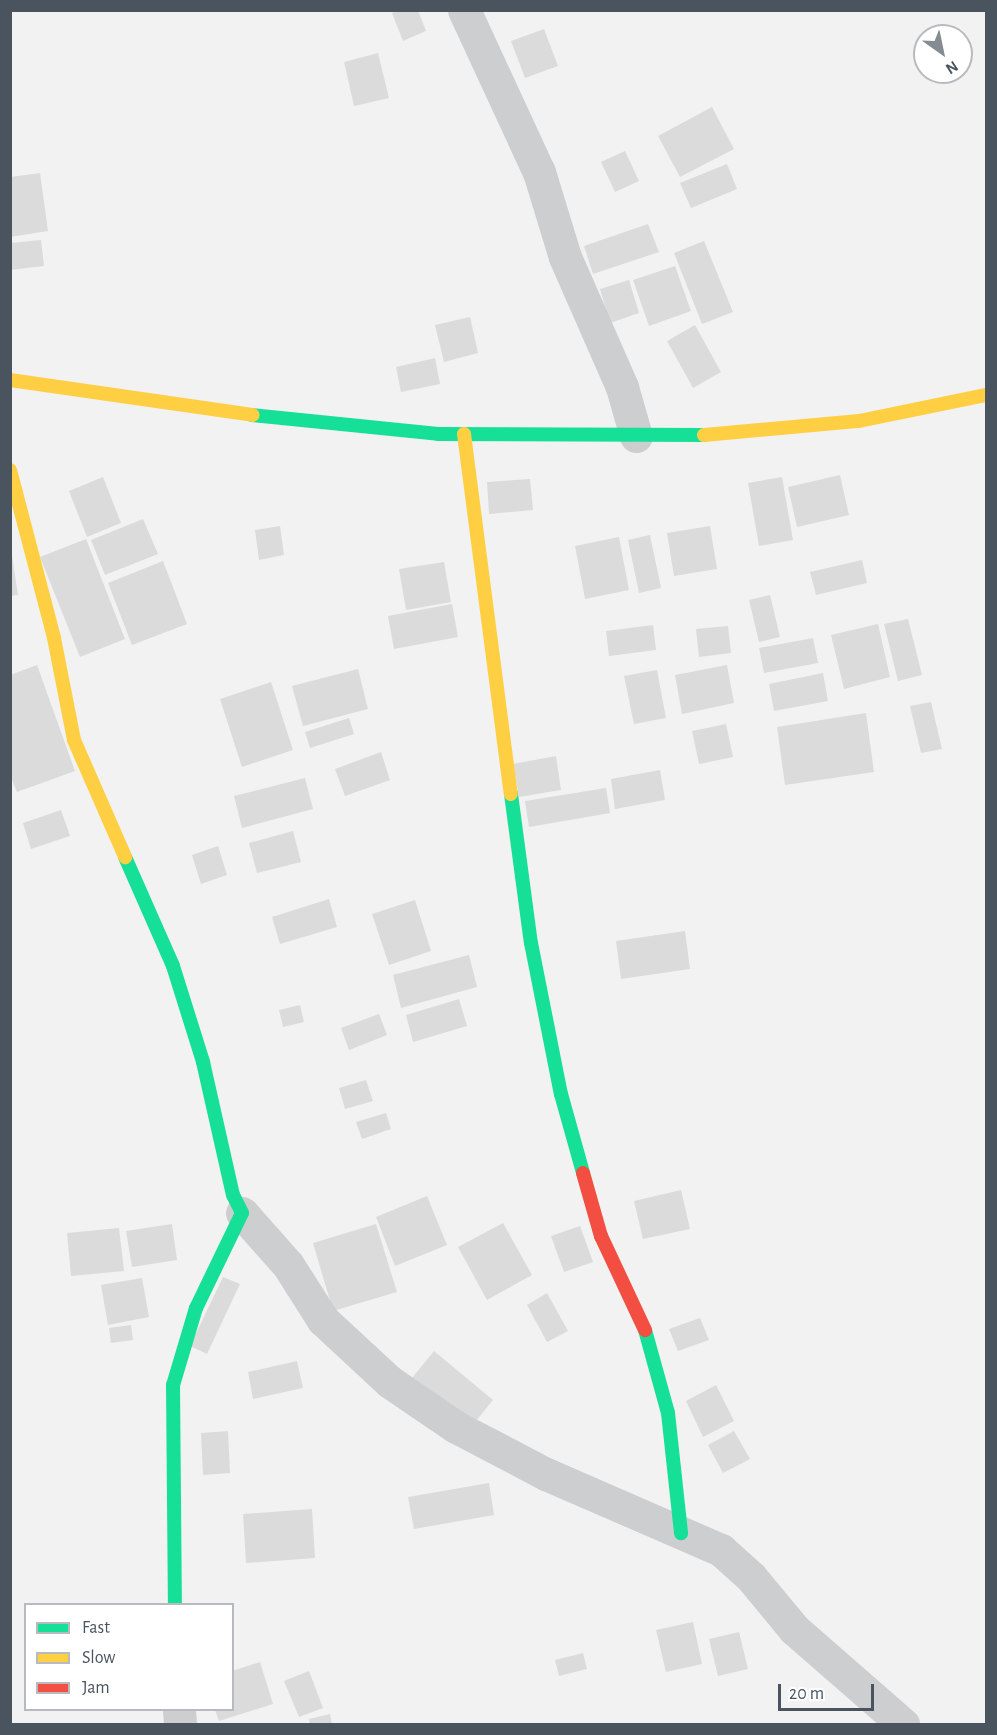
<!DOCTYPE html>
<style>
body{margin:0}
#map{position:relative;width:997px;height:1735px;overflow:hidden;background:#f2f2f2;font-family:"Alegreya Sans",sans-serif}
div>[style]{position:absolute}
.building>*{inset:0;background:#dbdbdc}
.street>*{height:33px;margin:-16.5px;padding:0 16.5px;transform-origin:16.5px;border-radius:16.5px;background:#ccced0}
.fast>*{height:14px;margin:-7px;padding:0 7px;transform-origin:7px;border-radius:7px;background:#16e098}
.slow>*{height:14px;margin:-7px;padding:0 7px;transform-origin:7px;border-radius:7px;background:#ffcf43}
.jam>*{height:14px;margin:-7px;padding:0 7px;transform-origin:7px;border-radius:7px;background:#f24e42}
span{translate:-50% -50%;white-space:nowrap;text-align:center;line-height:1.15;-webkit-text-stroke:4.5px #fff;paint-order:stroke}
.frame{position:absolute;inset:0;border:12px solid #4a545e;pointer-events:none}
.legend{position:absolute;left:24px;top:1603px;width:210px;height:108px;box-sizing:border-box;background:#fff;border:2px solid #b7bbbf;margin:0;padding:8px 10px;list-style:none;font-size:18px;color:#4a545e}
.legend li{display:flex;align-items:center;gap:12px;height:30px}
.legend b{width:30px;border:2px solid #b7bbbf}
.north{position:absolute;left:913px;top:24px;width:60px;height:60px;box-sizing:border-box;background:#fff;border:2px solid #b7bbbf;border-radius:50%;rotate:147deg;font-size:16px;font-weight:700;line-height:24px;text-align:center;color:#4a545e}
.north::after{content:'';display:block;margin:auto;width:21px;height:27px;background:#858b92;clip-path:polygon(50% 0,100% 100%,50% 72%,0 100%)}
.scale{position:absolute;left:778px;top:1684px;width:96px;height:27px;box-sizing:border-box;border:3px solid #4a545e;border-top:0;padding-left:8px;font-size:18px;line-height:21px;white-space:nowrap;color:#4a545e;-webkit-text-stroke:4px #fff;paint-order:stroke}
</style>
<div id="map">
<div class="building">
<i style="clip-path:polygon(399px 10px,418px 10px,426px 31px,403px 41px,392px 13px)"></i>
<i style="clip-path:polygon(544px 29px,558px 66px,525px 78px,511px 41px)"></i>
<i style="clip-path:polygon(378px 53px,389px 98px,354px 106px,344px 62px)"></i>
<i style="clip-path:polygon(712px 107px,734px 149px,680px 177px,658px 136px)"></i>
<i style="clip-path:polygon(625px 151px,639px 181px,615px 192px,601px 162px)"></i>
<i style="clip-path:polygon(727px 164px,737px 189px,691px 208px,680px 183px)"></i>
<i style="clip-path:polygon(40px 173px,48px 231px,10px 237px,10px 177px)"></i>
<i style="clip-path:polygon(648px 224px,659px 252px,593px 274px,584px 246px)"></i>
<i style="clip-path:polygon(41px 240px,44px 266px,10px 270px,10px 243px)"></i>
<i style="clip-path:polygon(704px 241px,733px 312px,702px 324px,674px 253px)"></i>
<i style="clip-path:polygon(675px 266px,691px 311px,649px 326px,633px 280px)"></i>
<i style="clip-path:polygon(629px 280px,639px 313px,610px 323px,600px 289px)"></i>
<i style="clip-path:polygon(470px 317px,478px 353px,444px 362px,435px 325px)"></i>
<i style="clip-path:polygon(695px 325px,721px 372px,693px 388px,667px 341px)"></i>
<i style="clip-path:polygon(435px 358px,440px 384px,401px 392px,396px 367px)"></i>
<i style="clip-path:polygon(840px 475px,849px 515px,797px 527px,788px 487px)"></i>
<i style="clip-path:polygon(103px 477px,121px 523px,87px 537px,69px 491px)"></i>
<i style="clip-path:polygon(782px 477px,793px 540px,759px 546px,748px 483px)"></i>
<i style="clip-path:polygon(530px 479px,533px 510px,489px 514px,487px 482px)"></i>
<i style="clip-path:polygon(143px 519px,158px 554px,105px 575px,91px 540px)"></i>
<i style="clip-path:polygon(280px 526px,284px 555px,259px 560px,255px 530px)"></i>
<i style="clip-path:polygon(710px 526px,717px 569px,674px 576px,667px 533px)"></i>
<i style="clip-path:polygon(650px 535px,661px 588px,639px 593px,628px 540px)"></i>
<i style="clip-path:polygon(619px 537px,629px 590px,585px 599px,575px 546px)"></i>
<i style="clip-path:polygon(86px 539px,125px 639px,80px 657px,40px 557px)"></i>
<i style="clip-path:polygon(12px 556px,18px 595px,10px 596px,10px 557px)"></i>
<i style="clip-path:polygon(862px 560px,867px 583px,816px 595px,810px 572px)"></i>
<i style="clip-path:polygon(163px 561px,187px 624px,132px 645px,108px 583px)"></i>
<i style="clip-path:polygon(444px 562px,451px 602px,406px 610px,399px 569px)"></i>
<i style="clip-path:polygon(770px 595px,780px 637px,759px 642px,749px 600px)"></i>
<i style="clip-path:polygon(452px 604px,458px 637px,394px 649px,388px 616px)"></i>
<i style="clip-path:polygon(908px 619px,922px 675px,898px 681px,884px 624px)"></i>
<i style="clip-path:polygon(878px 624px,890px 677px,844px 689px,831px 635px)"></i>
<i style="clip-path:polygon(653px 625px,656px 650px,609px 656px,606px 631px)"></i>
<i style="clip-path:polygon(728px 626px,731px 653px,699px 657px,696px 629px)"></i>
<i style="clip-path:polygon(813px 638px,818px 663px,764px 673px,759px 648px)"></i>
<i style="clip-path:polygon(37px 665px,75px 771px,17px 792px,10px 775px,10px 675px)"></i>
<i style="clip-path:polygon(727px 665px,734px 703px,682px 714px,675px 675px)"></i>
<i style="clip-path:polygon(358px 669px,368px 709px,303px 726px,292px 686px)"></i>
<i style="clip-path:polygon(657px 670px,666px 718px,634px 724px,624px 676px)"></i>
<i style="clip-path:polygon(823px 673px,828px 701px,774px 711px,769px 684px)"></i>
<i style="clip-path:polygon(271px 682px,293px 750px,242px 767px,220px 699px)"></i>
<i style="clip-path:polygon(931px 702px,942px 749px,921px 753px,910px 706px)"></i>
<i style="clip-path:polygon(866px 713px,874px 772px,785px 785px,777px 727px)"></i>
<i style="clip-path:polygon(349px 718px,354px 734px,310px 748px,305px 732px)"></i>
<i style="clip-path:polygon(726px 724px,733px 757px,699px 764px,692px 731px)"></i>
<i style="clip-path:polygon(381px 752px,390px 780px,345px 796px,335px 769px)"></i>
<i style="clip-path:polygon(556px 756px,561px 790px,519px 797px,513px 764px)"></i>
<i style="clip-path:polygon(660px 770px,665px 800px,615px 809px,611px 779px)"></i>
<i style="clip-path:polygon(305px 778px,313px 809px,242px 828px,234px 796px)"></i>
<i style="clip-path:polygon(606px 788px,610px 813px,529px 827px,525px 801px)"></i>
<i style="clip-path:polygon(61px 810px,70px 836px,31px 849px,23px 823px)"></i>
<i style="clip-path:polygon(293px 831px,301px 862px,257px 873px,249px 843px)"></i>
<i style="clip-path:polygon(218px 846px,227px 875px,201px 884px,192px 855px)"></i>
<i style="clip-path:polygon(329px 899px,337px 927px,280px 944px,272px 917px)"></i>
<i style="clip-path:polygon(415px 900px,431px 951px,389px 965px,372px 914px)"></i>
<i style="clip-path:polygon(685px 931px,690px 969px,621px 979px,616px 941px)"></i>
<i style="clip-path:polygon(469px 955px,477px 987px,401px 1008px,393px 975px)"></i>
<i style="clip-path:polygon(459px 999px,467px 1026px,413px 1042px,406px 1015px)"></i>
<i style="clip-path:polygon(300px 1005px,304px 1022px,283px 1027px,279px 1010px)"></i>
<i style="clip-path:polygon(379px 1014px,387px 1035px,349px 1050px,341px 1028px)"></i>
<i style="clip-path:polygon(366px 1080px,373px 1101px,345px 1109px,339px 1088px)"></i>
<i style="clip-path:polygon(386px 1113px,391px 1129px,362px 1139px,356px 1122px)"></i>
<i style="clip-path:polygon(681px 1190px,690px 1229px,643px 1239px,634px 1201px)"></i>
<i style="clip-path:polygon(427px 1196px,447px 1245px,395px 1266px,376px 1217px)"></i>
<i style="clip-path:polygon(503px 1223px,532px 1275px,487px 1300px,458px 1247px)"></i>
<i style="clip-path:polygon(172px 1224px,177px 1260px,132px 1267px,126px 1231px)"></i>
<i style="clip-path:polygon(376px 1224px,397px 1292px,333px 1311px,313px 1243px)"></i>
<i style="clip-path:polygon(580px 1226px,593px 1262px,564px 1272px,551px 1236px)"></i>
<i style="clip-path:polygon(119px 1228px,124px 1271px,71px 1276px,67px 1233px)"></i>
<i style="clip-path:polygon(223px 1277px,240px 1284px,207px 1354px,190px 1346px)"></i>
<i style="clip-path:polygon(142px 1278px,149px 1317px,108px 1325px,101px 1285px)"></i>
<i style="clip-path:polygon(547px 1293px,568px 1331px,547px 1342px,527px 1305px)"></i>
<i style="clip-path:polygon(700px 1318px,709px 1340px,678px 1351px,669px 1329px)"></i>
<i style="clip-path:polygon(131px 1325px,133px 1340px,111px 1343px,109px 1328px)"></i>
<i style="clip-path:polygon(434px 1351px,493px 1400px,471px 1427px,412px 1378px)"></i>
<i style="clip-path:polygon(297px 1361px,303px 1388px,253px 1399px,248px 1372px)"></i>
<i style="clip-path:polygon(716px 1385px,734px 1421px,703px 1437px,686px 1401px)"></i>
<i style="clip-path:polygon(228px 1431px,230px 1473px,203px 1475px,201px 1433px)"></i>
<i style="clip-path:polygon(734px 1431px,750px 1459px,723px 1473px,708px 1445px)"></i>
<i style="clip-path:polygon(489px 1483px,494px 1515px,414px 1529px,408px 1497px)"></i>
<i style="clip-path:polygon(312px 1509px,315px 1558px,246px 1563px,243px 1514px)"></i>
<i style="clip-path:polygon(693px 1622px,702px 1664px,666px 1672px,656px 1630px)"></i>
<i style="clip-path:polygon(739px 1632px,748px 1669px,718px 1676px,709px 1639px)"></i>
<i style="clip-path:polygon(583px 1653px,587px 1669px,559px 1676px,555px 1660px)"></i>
<i style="clip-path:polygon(260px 1662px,273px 1704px,219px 1721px,215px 1710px,232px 1710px,232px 1671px)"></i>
<i style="clip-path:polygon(309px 1671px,323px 1708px,299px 1717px,284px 1681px)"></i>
<i style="clip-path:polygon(330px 1714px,332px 1724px,310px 1724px,309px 1719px)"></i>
</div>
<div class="street">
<i style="left:464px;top:10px;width:179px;rotate:65.2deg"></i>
<i style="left:539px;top:172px;width:89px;rotate:73deg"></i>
<i style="left:565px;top:257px;width:142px;rotate:66.3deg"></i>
<i style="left:622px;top:387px;width:51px;rotate:74.1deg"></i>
<i style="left:242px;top:1213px;width:69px;rotate:48.5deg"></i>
<i style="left:288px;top:1265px;width:65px;rotate:57.5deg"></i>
<i style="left:323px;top:1320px;width:91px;rotate:42.8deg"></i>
<i style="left:390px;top:1382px;width:80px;rotate:34.3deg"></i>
<i style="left:456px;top:1427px;width:102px;rotate:27.6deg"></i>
<i style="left:546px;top:1474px;width:191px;rotate:23.5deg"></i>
<i style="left:721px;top:1550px;width:40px;rotate:42deg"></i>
<i style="left:751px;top:1577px;width:67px;rotate:50.4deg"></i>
<i style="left:794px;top:1629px;width:145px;rotate:41.1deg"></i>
<i style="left:179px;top:1710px;width:14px;rotate:86deg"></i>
</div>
<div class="fast">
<i style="left:252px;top:415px;width:187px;rotate:5.8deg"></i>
<i style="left:438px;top:434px;width:266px;rotate:0.2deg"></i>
<i style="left:511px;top:794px;width:150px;rotate:82.4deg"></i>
<i style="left:531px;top:943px;width:154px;rotate:78.8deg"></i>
<i style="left:561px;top:1094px;width:82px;rotate:74.4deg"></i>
<i style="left:125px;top:857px;width:119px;rotate:66.2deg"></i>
<i style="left:173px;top:966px;width:101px;rotate:72.6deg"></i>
<i style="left:203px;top:1062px;width:136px;rotate:77.3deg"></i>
<i style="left:233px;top:1195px;width:20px;rotate:63deg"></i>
<i style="left:242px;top:1213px;width:106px;rotate:115.8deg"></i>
<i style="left:196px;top:1308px;width:80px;rotate:106.6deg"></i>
<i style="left:173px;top:1385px;width:219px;rotate:89.5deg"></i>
<i style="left:645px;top:1330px;width:86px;rotate:74.5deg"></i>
<i style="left:668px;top:1413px;width:121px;rotate:83.8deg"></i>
</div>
<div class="slow">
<i style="left:10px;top:380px;width:245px;rotate:8.2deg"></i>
<i style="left:464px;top:434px;width:363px;rotate:82.6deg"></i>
<i style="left:704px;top:435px;width:156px;rotate:-5.2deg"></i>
<i style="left:859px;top:421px;width:130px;rotate:-11.6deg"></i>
<i style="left:10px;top:470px;width:174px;rotate:75.3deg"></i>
<i style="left:54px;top:638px;width:104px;rotate:78.9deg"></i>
<i style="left:74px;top:740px;width:128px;rotate:66.4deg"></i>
</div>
<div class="jam">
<i style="left:583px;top:1173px;width:66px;rotate:74.1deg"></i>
<i style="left:601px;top:1236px;width:104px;rotate:64.9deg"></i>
</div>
<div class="frame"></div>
<ul class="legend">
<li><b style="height:8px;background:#16e098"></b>Fast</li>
<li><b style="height:8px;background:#ffcf43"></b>Slow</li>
<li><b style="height:8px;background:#f24e42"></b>Jam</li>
</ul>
<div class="north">N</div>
<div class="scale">20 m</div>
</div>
